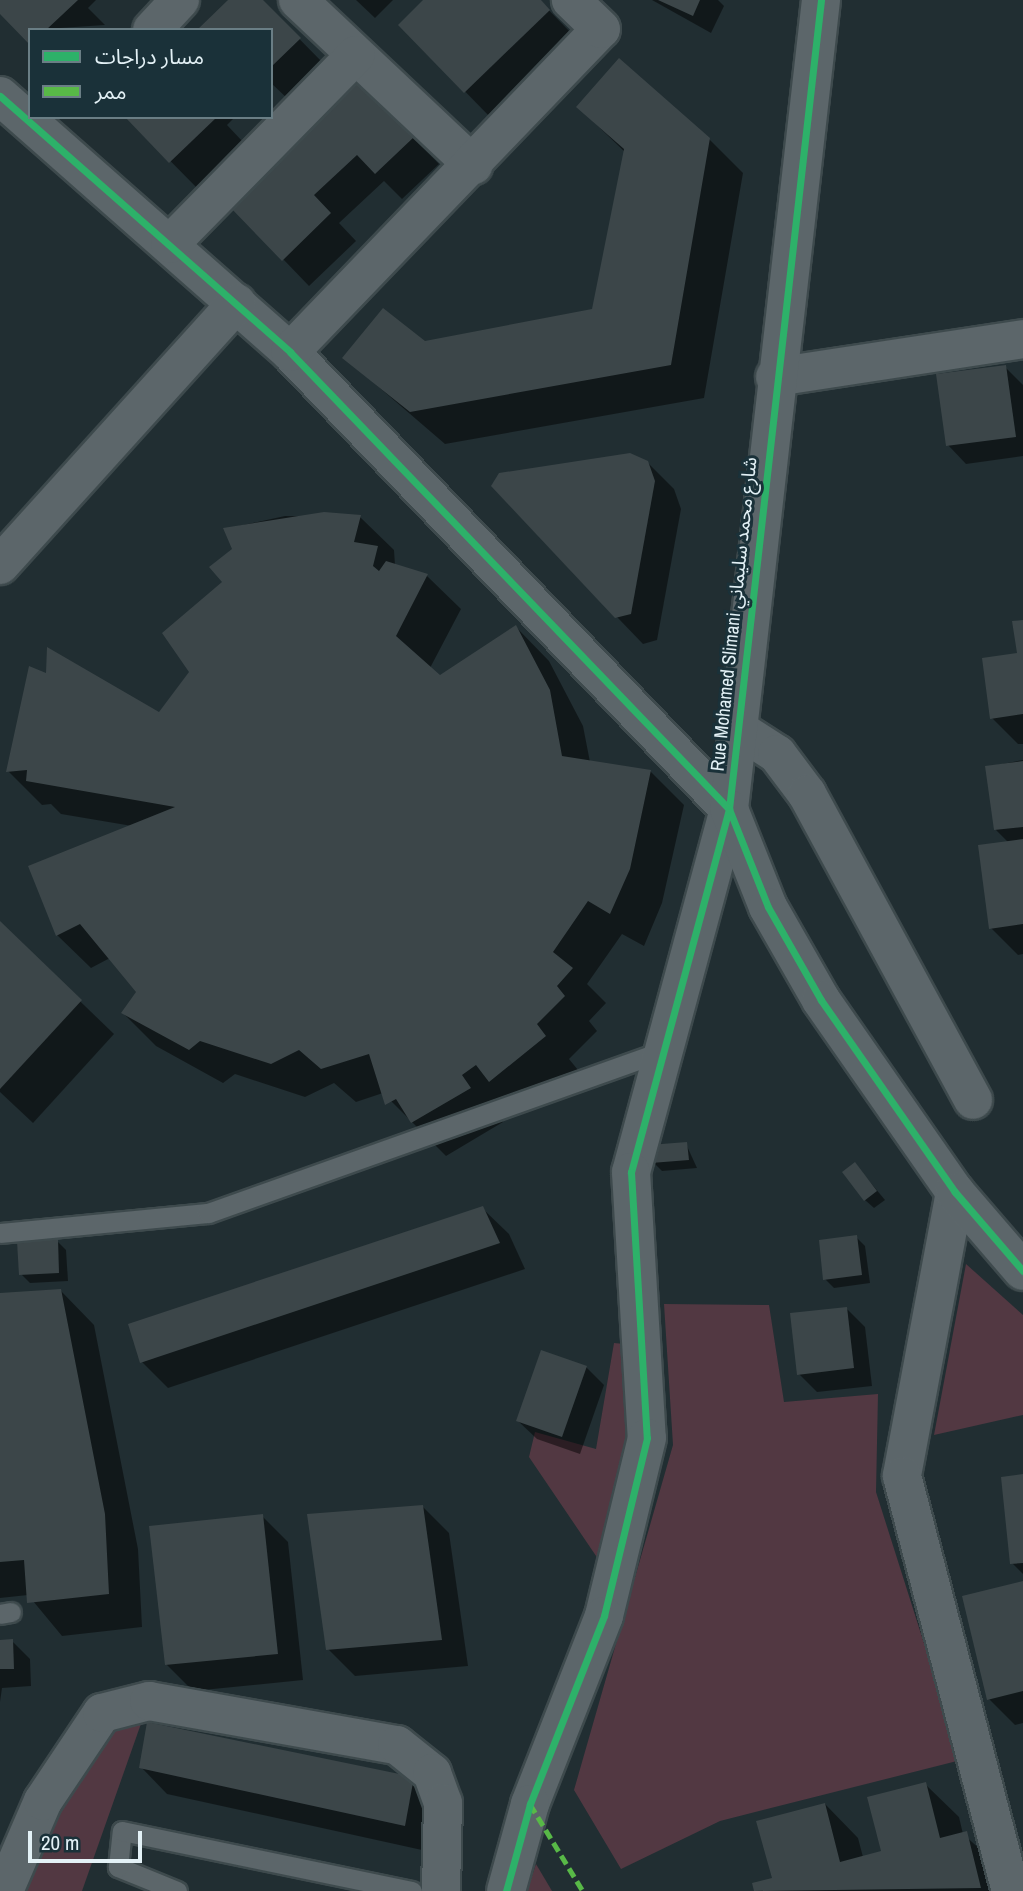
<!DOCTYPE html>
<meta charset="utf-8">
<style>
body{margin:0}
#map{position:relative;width:1023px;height:1891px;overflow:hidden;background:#212e32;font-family:"Archivo Narrow","Noto Sans Arabic",sans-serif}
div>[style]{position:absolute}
.green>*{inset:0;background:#523842}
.shadow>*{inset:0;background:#0007}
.building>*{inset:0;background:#3c4649}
.roads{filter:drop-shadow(2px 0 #3e4a4d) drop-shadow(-2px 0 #3e4a4d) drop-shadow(0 2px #3e4a4d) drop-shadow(0 -2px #3e4a4d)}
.lane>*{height:19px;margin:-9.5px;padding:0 9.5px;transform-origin:9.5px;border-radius:9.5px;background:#5c666a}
.street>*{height:38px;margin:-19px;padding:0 19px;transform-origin:19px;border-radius:19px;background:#5c666a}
.secondary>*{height:38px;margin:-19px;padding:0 19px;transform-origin:19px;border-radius:19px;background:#5c666a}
.quiet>*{height:5px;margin-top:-2.5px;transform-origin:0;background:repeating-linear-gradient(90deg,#58b947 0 10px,transparent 0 15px)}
.cycleway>*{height:7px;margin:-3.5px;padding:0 3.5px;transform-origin:3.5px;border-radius:3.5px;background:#2db169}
span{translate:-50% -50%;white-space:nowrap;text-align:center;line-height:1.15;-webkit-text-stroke:6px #1a3139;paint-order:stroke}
.street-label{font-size:19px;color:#e3f1f6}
.legend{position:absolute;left:28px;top:28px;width:245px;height:91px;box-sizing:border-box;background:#1a3139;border:2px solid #6a7e85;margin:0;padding:9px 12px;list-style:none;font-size:21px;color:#e3f1f6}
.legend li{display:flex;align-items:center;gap:14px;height:35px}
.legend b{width:35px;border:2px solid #6a7e85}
.scale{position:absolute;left:28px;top:1831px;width:114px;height:32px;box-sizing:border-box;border:4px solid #e3f1f6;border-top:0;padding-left:9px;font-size:21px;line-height:24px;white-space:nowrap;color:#e3f1f6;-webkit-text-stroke:5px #1a3139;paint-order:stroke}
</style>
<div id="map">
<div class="green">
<i style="clip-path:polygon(966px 1264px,1023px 1315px,1023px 1415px,934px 1435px)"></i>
<i style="clip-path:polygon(664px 1304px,769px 1305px,784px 1402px,878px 1394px,876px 1492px,961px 1760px,720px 1821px,621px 1869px,574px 1790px,673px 1445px)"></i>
<i style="clip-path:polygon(614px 1343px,646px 1346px,613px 1581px,529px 1457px,535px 1432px,596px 1449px)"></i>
<i style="clip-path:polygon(149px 1701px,82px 1891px,4px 1891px,102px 1713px)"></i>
<i style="clip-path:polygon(536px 1864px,552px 1891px,527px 1891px)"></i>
</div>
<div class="shadow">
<i style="clip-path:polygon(0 0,96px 0,88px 8px,105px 25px,30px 30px,0 11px)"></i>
<i style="clip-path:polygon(231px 0,261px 0,326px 66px,290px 101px,271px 83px,271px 30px)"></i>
<i style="clip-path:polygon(356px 0,393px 0,375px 18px)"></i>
<i style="clip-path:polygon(426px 0,539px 0,575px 37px,491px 118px,400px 25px)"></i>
<i style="clip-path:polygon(652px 0,718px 0,724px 6px,711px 33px)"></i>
<i style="clip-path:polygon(578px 107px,709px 139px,743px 173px,704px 398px,445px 444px,345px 358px,594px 310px,626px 153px)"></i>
<i style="clip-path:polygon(385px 109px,439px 164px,402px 199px,384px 181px,339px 223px,356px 241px,309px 286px,231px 205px)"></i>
<i style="clip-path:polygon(127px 117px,235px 117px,227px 125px,244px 143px,197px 188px)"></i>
<i style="clip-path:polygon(1005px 367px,1023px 385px,1023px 456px,966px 464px,948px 445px)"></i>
<i style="clip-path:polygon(647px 462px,674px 489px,681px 509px,657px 640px,643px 644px,617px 617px)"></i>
<i style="clip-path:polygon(285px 516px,360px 517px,394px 550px,395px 565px,427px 576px,461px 609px,430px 668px,440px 678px,516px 627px,549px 661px,583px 726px,590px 762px,650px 771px,684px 805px,662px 903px,644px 946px,622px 934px,587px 984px,606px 1003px,589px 1021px,597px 1031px,569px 1059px,578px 1070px,524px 1114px,508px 1099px,494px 1109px,503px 1122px,446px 1156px,383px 1093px,356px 1102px,334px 1083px,305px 1097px,235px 1074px,223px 1083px,156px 1046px,123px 1013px,138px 992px,110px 958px,91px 968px,57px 935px,132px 826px,61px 814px,51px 804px,42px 805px,8px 771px,160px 715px,191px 672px,225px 582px,234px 549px,225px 529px)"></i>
<i style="clip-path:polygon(1023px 622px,1023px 744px,1018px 744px,992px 718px,1019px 655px)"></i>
<i style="clip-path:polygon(1023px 760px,1023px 954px,1018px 955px,991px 928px,1009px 843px,996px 830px,987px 767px)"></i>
<i style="clip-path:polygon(0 924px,114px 1034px,33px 1123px,0 1092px)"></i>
<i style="clip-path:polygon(686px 1144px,697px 1168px,662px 1171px,653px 1162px)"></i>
<i style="clip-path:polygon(855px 1164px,885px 1200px,874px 1208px,865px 1200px)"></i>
<i style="clip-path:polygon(482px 1208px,509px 1234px,525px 1269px,168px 1388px,142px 1362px)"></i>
<i style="clip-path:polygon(856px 1237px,865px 1246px,870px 1283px,834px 1288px,825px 1279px)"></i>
<i style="clip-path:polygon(57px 1241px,66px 1250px,68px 1281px,30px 1283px,21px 1274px)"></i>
<i style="clip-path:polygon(61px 1291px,94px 1325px,138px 1549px,142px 1627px,62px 1636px,28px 1595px,0 1598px,0 1295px)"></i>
<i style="clip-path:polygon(847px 1309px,865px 1327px,872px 1386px,817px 1392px,799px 1374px)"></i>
<i style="clip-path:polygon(586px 1367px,604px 1385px,580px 1454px,537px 1439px,518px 1421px)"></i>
<i style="clip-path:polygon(1023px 1476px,1023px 1574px,1012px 1563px)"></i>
<i style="clip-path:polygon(423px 1507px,449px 1533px,468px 1666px,355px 1676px,328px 1649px)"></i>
<i style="clip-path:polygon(262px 1516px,288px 1542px,303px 1680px,193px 1691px,166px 1664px)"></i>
<i style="clip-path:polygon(1023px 1583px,1023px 1723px,1015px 1725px,989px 1699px)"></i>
<i style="clip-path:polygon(12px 1641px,30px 1659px,31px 1686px,2px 1688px,0 1702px,0 1642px)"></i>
<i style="clip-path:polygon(141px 1767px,413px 1779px,439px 1806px,431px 1852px,167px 1794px)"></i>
<i style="clip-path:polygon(925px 1784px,959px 1817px,963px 1834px,1000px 1867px,1006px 1891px,756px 1891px,754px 1885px,774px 1880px,825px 1804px,858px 1838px,863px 1857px,883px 1852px)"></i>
</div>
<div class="building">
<i style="clip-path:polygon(0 0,78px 0,46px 30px,30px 30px,30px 45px,0 14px)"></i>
<i style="clip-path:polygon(228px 0,263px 0,301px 38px,271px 67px,271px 30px,197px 30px)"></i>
<i style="clip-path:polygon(423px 0,541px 0,550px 10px,464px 93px,398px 25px)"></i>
<i style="clip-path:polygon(658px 0,700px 0,693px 16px)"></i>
<i style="clip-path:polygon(619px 58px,710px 138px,671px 365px,410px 412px,342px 358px,383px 308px,425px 341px,592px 309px,624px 149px,576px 107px)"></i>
<i style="clip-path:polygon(359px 80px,414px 137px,375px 174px,357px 155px,314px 195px,331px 213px,282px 261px,228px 205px)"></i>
<i style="clip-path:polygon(125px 117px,217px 117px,169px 163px)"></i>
<i style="clip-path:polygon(1006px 365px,1016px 437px,946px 446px,936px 374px)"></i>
<i style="clip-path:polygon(630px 453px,648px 461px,655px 481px,631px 614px,615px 618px,491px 486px,499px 473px)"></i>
<i style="clip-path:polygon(324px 512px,361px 515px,354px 542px,378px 546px,373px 566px,379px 571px,386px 561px,428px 574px,396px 636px,440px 675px,516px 625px,550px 690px,562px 756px,651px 770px,630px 869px,610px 914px,588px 901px,553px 952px,573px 968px,557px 986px,565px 996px,537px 1024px,546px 1036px,489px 1082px,476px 1065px,462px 1075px,471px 1088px,411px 1123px,396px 1099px,385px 1105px,369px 1054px,321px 1069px,299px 1050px,271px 1064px,200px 1041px,189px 1050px,121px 1013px,136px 992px,80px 924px,56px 936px,28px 866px,175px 807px,26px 781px,27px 770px,6px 772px,29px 666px,46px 673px,47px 647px,159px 712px,189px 672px,162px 633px,222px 582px,209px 567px,232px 549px,223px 528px)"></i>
<i style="clip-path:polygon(1023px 620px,1023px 714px,990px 719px,982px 658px,1017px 653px,1012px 621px)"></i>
<i style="clip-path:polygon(1023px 761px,1023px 827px,994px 830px,985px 766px)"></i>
<i style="clip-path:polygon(1023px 839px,1023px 924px,989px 929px,978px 845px)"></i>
<i style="clip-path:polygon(0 921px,82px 1000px,0 1089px)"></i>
<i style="clip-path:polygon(687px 1142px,689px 1160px,651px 1163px,649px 1145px)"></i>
<i style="clip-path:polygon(855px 1162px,877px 1191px,864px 1201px,842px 1172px)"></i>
<i style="clip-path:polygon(483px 1206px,500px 1243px,140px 1363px,128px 1324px)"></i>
<i style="clip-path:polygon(857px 1235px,862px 1275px,823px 1280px,819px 1240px)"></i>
<i style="clip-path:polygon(58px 1239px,59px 1273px,19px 1275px,17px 1241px)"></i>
<i style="clip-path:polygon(61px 1289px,105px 1514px,109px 1594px,27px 1603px,24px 1560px,0 1562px,0 1293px)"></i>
<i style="clip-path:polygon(847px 1307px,854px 1368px,797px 1375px,790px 1313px)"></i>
<i style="clip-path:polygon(541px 1350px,587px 1366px,562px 1437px,516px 1421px)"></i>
<i style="clip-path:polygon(1023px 1474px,1023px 1563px,1010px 1564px,1001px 1477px)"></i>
<i style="clip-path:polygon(423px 1505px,442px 1640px,326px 1650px,307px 1514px)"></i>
<i style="clip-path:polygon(263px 1514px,278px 1654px,165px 1665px,149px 1526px)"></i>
<i style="clip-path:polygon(1023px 1581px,1023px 1691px,987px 1700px,962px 1596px)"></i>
<i style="clip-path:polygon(13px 1639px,14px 1669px,0 1669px,0 1640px)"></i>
<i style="clip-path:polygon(147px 1722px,414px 1777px,405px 1826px,139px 1768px)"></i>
<i style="clip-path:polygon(926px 1782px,940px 1838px,967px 1831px,981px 1888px,754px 1891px,752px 1883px,772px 1878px,756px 1821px,825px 1803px,840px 1862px,881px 1851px,867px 1797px)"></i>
</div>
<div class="roads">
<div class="lane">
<i style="left:0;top:1233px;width:209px;rotate:-5.5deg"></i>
<i style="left:208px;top:1213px;width:486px;rotate:-19.6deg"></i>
<i style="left:0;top:1614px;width:11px;rotate:-10deg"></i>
<i style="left:177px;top:1891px;width:64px;rotate:-157.9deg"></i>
<i style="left:118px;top:1867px;width:36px;rotate:-84deg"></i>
<i style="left:122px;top:1831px;width:296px;rotate:11.7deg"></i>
</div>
<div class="street">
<i style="left:298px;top:0;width:241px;rotate:43.3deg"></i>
<i style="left:152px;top:30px;width:41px;rotate:-47deg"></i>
<i style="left:0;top:96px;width:387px;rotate:41.4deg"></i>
<i style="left:290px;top:352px;width:634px;rotate:46.15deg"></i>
<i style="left:729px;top:809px;width:376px;rotate:105.1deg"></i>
<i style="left:631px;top:1172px;width:266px;rotate:86.6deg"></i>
<i style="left:647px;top:1438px;width:183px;rotate:103.6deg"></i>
<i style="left:604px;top:1616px;width:202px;rotate:111.5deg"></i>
<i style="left:530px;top:1804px;width:90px;rotate:105.4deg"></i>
<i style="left:170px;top:244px;width:265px;rotate:-45.5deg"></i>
<i style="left:290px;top:352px;width:448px;rotate:-46.1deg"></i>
<i style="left:601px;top:29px;width:42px;rotate:-136deg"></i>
<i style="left:775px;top:377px;width:251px;rotate:-8.7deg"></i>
<i style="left:0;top:565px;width:353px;rotate:-47.9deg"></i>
<i style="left:741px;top:731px;width:43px;rotate:32.6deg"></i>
<i style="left:777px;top:754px;width:50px;rotate:53.1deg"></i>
<i style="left:807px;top:794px;width:348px;rotate:61.5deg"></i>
<i style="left:955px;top:1192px;width:289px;rotate:100.6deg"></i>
<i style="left:902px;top:1476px;width:429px;rotate:75.3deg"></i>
<i style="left:4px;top:1891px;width:98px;rotate:-66.6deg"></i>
<i style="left:43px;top:1801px;width:106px;rotate:-56.2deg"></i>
<i style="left:102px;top:1713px;width:49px;rotate:-14.3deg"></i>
<i style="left:149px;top:1701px;width:252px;rotate:10.1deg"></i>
<i style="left:397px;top:1745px;width:45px;rotate:38.7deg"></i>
<i style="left:432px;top:1773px;width:32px;rotate:70deg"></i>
<i style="left:443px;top:1803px;width:88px;rotate:91.3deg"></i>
</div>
<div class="secondary">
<i style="left:821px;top:0;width:814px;rotate:96.49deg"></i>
<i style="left:729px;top:809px;width:105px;rotate:68.3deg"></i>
<i style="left:768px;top:907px;width:107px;rotate:60.3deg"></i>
<i style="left:821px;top:1000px;width:234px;rotate:55.1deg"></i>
<i style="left:955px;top:1192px;width:104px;rotate:49.3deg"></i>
</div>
</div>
<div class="quiet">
<i style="left:530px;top:1804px;width:102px;rotate:58.7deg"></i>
</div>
<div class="cycleway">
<i style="left:821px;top:0;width:814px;rotate:96.49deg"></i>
<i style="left:729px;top:809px;width:105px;rotate:68.3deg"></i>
<i style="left:768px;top:907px;width:107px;rotate:60.3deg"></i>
<i style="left:821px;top:1000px;width:234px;rotate:55.1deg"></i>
<i style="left:955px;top:1192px;width:104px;rotate:49.3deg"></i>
<i style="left:0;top:96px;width:387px;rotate:41.4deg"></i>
<i style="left:290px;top:352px;width:634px;rotate:46.15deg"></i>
<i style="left:729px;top:809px;width:376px;rotate:105.1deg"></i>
<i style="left:631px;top:1172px;width:266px;rotate:86.6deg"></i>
<i style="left:647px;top:1438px;width:183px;rotate:103.6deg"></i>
<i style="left:604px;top:1616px;width:202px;rotate:111.5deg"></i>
<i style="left:530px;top:1804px;width:90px;rotate:105.4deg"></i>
</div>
<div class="street-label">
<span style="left:734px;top:614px;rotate:-84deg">Rue Mohamed Slimani شارع محمد سليماني</span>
</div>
<ul class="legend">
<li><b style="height:9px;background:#2db169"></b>مسار دراجات</li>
<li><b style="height:9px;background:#58b947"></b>ممر</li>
</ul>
<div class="scale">20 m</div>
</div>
